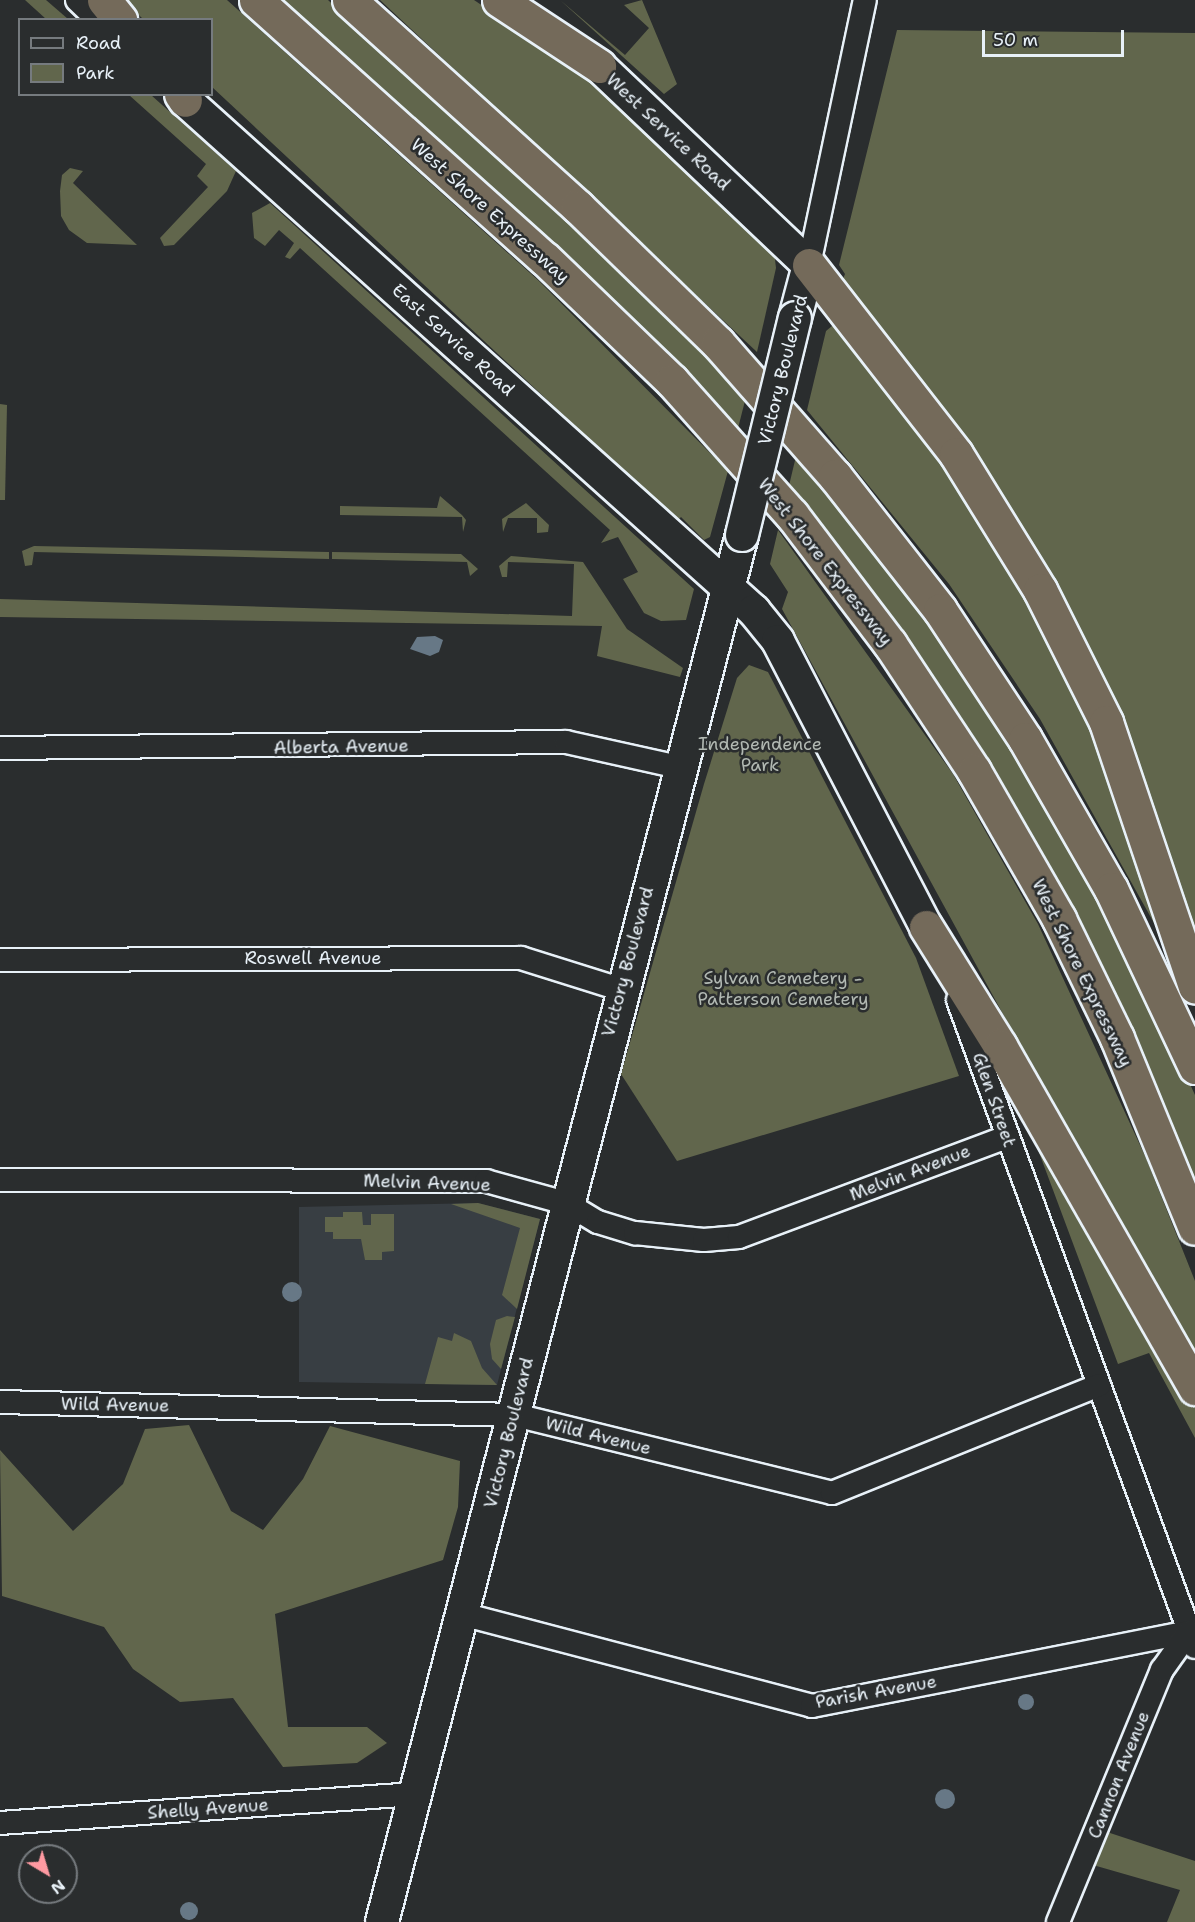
<!DOCTYPE html>
<style>
body{margin:0}
#map{position:relative;width:1195px;height:1922px;overflow:hidden;background:#2a2d2e;font-family:"Shantell Sans",sans-serif}
div>[style]{position:absolute}
.built>*{inset:0;background:#383e43}
.green>*{inset:0;background:#61664c}
.water>*{inset:0;background:#677886}
.round{border-radius:50%}
.roads{filter:drop-shadow(2px 0 #e8f1f8) drop-shadow(-2px 0 #e8f1f8) drop-shadow(0 2px #e8f1f8) drop-shadow(0 -2px #e8f1f8)}
.street>*{height:22px;margin:-11px;padding:0 11px;transform-origin:11px;border-radius:11px;background:#2a2d2e}
.secondary>*{height:32px;margin:-16px;padding:0 16px;transform-origin:16px;border-radius:16px;background:#2a2d2e}
.highway>*{height:33px;margin:-16.5px;padding:0 16.5px;transform-origin:16.5px;border-radius:16.5px;background:#746a5a}
.bridges{filter:drop-shadow(2px 0 #e8f1f8) drop-shadow(-2px 0 #e8f1f8) drop-shadow(0 2px #e8f1f8) drop-shadow(0 -2px #e8f1f8)}
.secondary-bridge>*{height:32px;margin:-16px;padding:0 16px;transform-origin:16px;border-radius:16px;background:#2a2d2e}
span{translate:-50% -50%;white-space:nowrap;text-align:center;line-height:1.15;-webkit-text-stroke:5px #2a2d2e;paint-order:stroke}
.street-label{font-size:18px;color:#e8f1f8}
.park-label{font-size:18px;color:#b2b9b3}
.legend{position:absolute;left:18px;top:18px;width:195px;height:78px;box-sizing:border-box;background:#2a2d2e;border:2px solid #767b7f;margin:0;padding:8px 10px;list-style:none;font-size:18px;color:#e8f1f8}
.legend li{display:flex;align-items:center;gap:12px;height:30px}
.legend b{width:30px;border:2px solid #767b7f}
.north{position:absolute;left:18px;top:1844px;width:60px;height:60px;box-sizing:border-box;background:#2a2d2e;border:2px solid #767b7f;border-radius:50%;rotate:142deg;font-size:16px;font-weight:700;line-height:24px;text-align:center;color:#e8f1f8}
.north::after{content:'';display:block;margin:auto;width:21px;height:27px;background:#ff9aa2;clip-path:polygon(50% 0,100% 100%,50% 72%,0 100%)}
.scale{position:absolute;left:982px;top:30px;width:142px;height:27px;box-sizing:border-box;border:3px solid #e8f1f8;border-top:0;padding-left:8px;font-size:18px;line-height:21px;white-space:nowrap;color:#e8f1f8;-webkit-text-stroke:4px #2a2d2e;paint-order:stroke}
</style>
<div id="map">
<div class="built">
<i style="clip-path:polygon(478px 1203px,540px 1219px,497px 1385px,299px 1382px,299px 1207px)"></i>
</div>
<div class="green">
<i style="clip-path:polygon(25px 0,46px 0,68px 19px,46px 19px)"></i>
<i style="clip-path:polygon(123px 0,227px 0,539px 281px,728px 471px,710px 537px,704px 540px,681px 517px,677px 521px,212px 87px,212px 20px,143px 19px)"></i>
<i style="clip-path:polygon(275px 0,328px 0,698px 341px,747px 393px,736px 436px)"></i>
<i style="clip-path:polygon(380px 0,474px 0,588px 77px,648px 132px,774px 251px,776px 268px,757px 352px)"></i>
<i style="clip-path:polygon(560px 0,625px 55px,649px 28px,624px 5px,642px 0,677px 84px,664px 94px)"></i>
<i style="clip-path:polygon(897px 30px,1195px 33px,1195px 932px,1083px 644px,839px 289px,845px 274px,839px 265px)"></i>
<i style="clip-path:polygon(129px 95px,151px 95px,236px 171px,227px 191px,174px 245px,164px 246px,160px 238px,208px 187px,197px 176px,206px 164px)"></i>
<i style="clip-path:polygon(70px 168px,83px 171px,73px 183px,137px 245px,87px 243px,69px 230px,61px 216px,60px 191px,62px 175px)"></i>
<i style="clip-path:polygon(270px 203px,694px 589px,686px 620px,661px 621px,644px 613px,623px 579px,638px 572px,618px 537px,601px 543px,610px 530px,300px 248px,290px 259px,285px 257px,294px 243px,279px 230px,265px 246px,254px 238px,252px 213px)"></i>
<i style="clip-path:polygon(838px 321px,919px 427px,995px 542px,1083px 698px,1167px 923px,1154px 923px,1040px 719px,949px 584px,807px 410px,826px 331px)"></i>
<i style="clip-path:polygon(0 404px,7px 405px,5px 500px,0 500px)"></i>
<i style="clip-path:polygon(797px 452px,867px 536px,987px 703px,1110px 909px,1195px 1095px,1195px 1196px,1075px 924px,787px 494px)"></i>
<i style="clip-path:polygon(440px 496px,462px 515px,466px 520px,463px 532px,462px 517px,340px 515px,340px 506px,437px 508px)"></i>
<i style="clip-path:polygon(526px 503px,549px 525px,548px 532px,537px 533px,537px 518px,508px 518px,503px 532px,502px 519px)"></i>
<i style="clip-path:polygon(778px 530px,953px 774px,1038px 924px,1146px 1158px,1195px 1281px,1195px 1366px,782px 609px,788px 592px,770px 564px)"></i>
<i style="clip-path:polygon(34px 546px,329px 552px,329px 559px,34px 552px,32px 565px,25px 566px,22px 551px)"></i>
<i style="clip-path:polygon(332px 552px,461px 554px,478px 569px,470px 576px,467px 562px,332px 559px)"></i>
<i style="clip-path:polygon(511px 556px,583px 562px,627px 629px,683px 668px,680px 677px,597px 656px,602px 626px,0 617px,0 599px,572px 616px,574px 564px,508px 562px,507px 577px,502px 577px,499px 566px)"></i>
<i style="clip-path:polygon(749px 665px,768px 672px,916px 958px,959px 1076px,677px 1161px,621px 1074px,704px 784px,737px 678px)"></i>
<i style="clip-path:polygon(1025px 1115px,1077px 1195px,1195px 1407px,1195px 1438px,1149px 1353px,1118px 1364px)"></i>
<i style="clip-path:polygon(478px 1203px,540px 1219px,517px 1309px,502px 1295px,520px 1228px,451px 1204px)"></i>
<i style="clip-path:polygon(343px 1212px,362px 1212px,363px 1225px,371px 1225px,371px 1214px,394px 1214px,394px 1251px,382px 1252px,382px 1260px,365px 1260px,361px 1239px,333px 1239px,333px 1232px,325px 1232px,325px 1217px,343px 1217px)"></i>
<i style="clip-path:polygon(507px 1316px,515px 1317px,501px 1369px,492px 1359px,490px 1344px,496px 1320px)"></i>
<i style="clip-path:polygon(454px 1333px,471px 1341px,482px 1368px,497px 1385px,425px 1384px,438px 1337px,452px 1341px)"></i>
<i style="clip-path:polygon(189px 1425px,231px 1511px,263px 1530px,303px 1479px,330px 1426px,460px 1461px,458px 1507px,443px 1560px,275px 1614px,288px 1727px,367px 1727px,387px 1743px,357px 1763px,283px 1767px,233px 1698px,180px 1702px,133px 1669px,104px 1627px,2px 1596px,0 1450px,73px 1531px,123px 1484px,145px 1429px)"></i>
<i style="clip-path:polygon(1107px 1832px,1195px 1861px,1195px 1922px,1167px 1922px,1180px 1890px,1093px 1865px)"></i>
</div>
<div class="water">
<i style="clip-path:polygon(435px 636px,443px 640px,439px 652px,430px 656px,410px 649px,417px 637px)"></i>
<i class="round" style="left:282px;top:1282px;width:20px;height:20px"></i>
<i class="round" style="left:1018px;top:1694px;width:16px;height:16px"></i>
<i class="round" style="left:935px;top:1789px;width:20px;height:20px"></i>
<i class="round" style="left:180px;top:1902px;width:18px;height:18px"></i>
</div>
<div class="roads">
<div class="street">
<i style="left:77px;top:0;width:29px;rotate:44deg"></i>
<i style="left:809px;top:265px;width:271px;rotate:-78.1deg"></i>
<i style="left:0;top:748px;width:566px;rotate:-0.61deg"></i>
<i style="left:566px;top:742px;width:116px;rotate:12.5deg"></i>
<i style="left:0;top:960px;width:521px;rotate:-0.22deg"></i>
<i style="left:521px;top:958px;width:104px;rotate:17.4deg"></i>
<i style="left:958px;top:1000px;width:689px;rotate:69.88deg"></i>
<i style="left:0;top:1180px;width:486px;rotate:0.1deg"></i>
<i style="left:486px;top:1181px;width:83px;rotate:15.4deg"></i>
<i style="left:566px;top:1203px;width:37px;rotate:31deg"></i>
<i style="left:598px;top:1222px;width:39px;rotate:17deg"></i>
<i style="left:635px;top:1233px;width:69px;rotate:5.8deg"></i>
<i style="left:704px;top:1240px;width:35px;rotate:-5deg"></i>
<i style="left:739px;top:1237px;width:286px;rotate:-20.5deg"></i>
<i style="left:0;top:1402px;width:515px;rotate:1.45deg"></i>
<i style="left:515px;top:1415px;width:326px;rotate:13.8deg"></i>
<i style="left:832px;top:1493px;width:288px;rotate:-22deg"></i>
<i style="left:462px;top:1614px;width:362px;rotate:14.7deg"></i>
<i style="left:812px;top:1706px;width:384px;rotate:-11.1deg"></i>
<i style="left:0;top:1823px;width:418px;rotate:-4deg"></i>
<i style="left:1058px;top:1922px;width:273px;rotate:-67.6deg"></i>
<i style="left:1162px;top:1670px;width:47px;rotate:-54.6deg"></i>
</div>
<div class="secondary">
<i style="left:599px;top:66px;width:289px;rotate:43.5deg"></i>
<i style="left:809px;top:265px;width:55px;rotate:104.8deg"></i>
<i style="left:185px;top:100px;width:765px;rotate:41.93deg"></i>
<i style="left:754px;top:611px;width:38px;rotate:51deg"></i>
<i style="left:778px;top:641px;width:322px;rotate:62.6deg"></i>
<i style="left:382px;top:1922px;width:1433px;rotate:-75.45deg"></i>
</div>
<div class="highway">
<i style="left:104px;top:0;width:26px;rotate:51deg"></i>
<i style="left:256px;top:0;width:387px;rotate:41.9deg"></i>
<i style="left:544px;top:258px;width:178px;rotate:43.9deg"></i>
<i style="left:672px;top:381px;width:180px;rotate:48.2deg"></i>
<i style="left:792px;top:515px;width:162px;rotate:52.8deg"></i>
<i style="left:890px;top:644px;width:152px;rotate:56.5deg"></i>
<i style="left:974px;top:771px;width:171px;rotate:60.1deg"></i>
<i style="left:1059px;top:919px;width:132px;rotate:64deg"></i>
<i style="left:1117px;top:1038px;width:205px;rotate:67.7deg"></i>
<i style="left:349px;top:0;width:309px;rotate:42.1deg"></i>
<i style="left:578px;top:207px;width:195px;rotate:44.2deg"></i>
<i style="left:718px;top:343px;width:177px;rotate:48.7deg"></i>
<i style="left:835px;top:476px;width:170px;rotate:51.9deg"></i>
<i style="left:940px;top:610px;width:154px;rotate:56.6deg"></i>
<i style="left:1025px;top:739px;width:173px;rotate:60.2deg"></i>
<i style="left:1111px;top:889px;width:197px;rotate:64.7deg"></i>
<i style="left:499px;top:0;width:120px;rotate:33.4deg"></i>
<i style="left:181px;top:94px;width:7px;rotate:56deg"></i>
<i style="left:809px;top:265px;width:239px;rotate:52.1deg"></i>
<i style="left:956px;top:454px;width:160px;rotate:58.3deg"></i>
<i style="left:1040px;top:590px;width:148px;rotate:63.4deg"></i>
<i style="left:1106px;top:722px;width:279px;rotate:71.4deg"></i>
<i style="left:926px;top:927px;width:140px;rotate:58.1deg"></i>
<i style="left:1000px;top:1046px;width:394px;rotate:60.3deg"></i>
</div>
</div>
<div class="bridges">
<div class="secondary-bridge">
<i style="left:742px;top:535px;width:223px;rotate:-76.3deg"></i>
</div>
</div>
<div class="street-label">
<span style="left:668px;top:132px;rotate:43deg">West Service Road</span>
<span style="left:490px;top:211px;rotate:42deg">West Shore Expressway</span>
<span style="left:453px;top:340px;rotate:42deg">East Service Road</span>
<span style="left:783px;top:370px;rotate:-76deg">Victory Boulevard</span>
<span style="left:825px;top:562px;rotate:52deg">West Shore Expressway</span>
<span style="left:341px;top:747px;rotate:-1deg">Alberta Avenue</span>
<span style="left:313px;top:958px">Roswell Avenue</span>
<span style="left:628px;top:962px;rotate:-75deg">Victory Boulevard</span>
<span style="left:1082px;top:973px;rotate:64deg">West Shore Expressway</span>
<span style="left:994px;top:1100px;rotate:71deg">Glen Street</span>
<span style="left:910px;top:1173px;rotate:-21deg">Melvin Avenue</span>
<span style="left:427px;top:1183px;rotate:2deg">Melvin Avenue</span>
<span style="left:115px;top:1405px;rotate:1deg">Wild Avenue</span>
<span style="left:509px;top:1433px;rotate:-76deg">Victory Boulevard</span>
<span style="left:598px;top:1436px;rotate:14deg">Wild Avenue</span>
<span style="left:876px;top:1692px;rotate:-10deg">Parish Avenue</span>
<span style="left:1119px;top:1775px;rotate:-68deg">Cannon Avenue</span>
<span style="left:208px;top:1809px;rotate:-4deg">Shelly Avenue</span>
</div>
<div class="park-label">
<span style="left:760px;top:755px">Independence<br>Park</span>
<span style="left:783px;top:989px">Sylvan Cemetery -<br>Patterson Cemetery</span>
</div>
<ul class="legend">
<li><b style="height:8px;background:#2a2d2e"></b>Road</li>
<li><b style="height:16px;background:#61664c"></b>Park</li>
</ul>
<div class="north">N</div>
<div class="scale">50 m</div>
</div>
